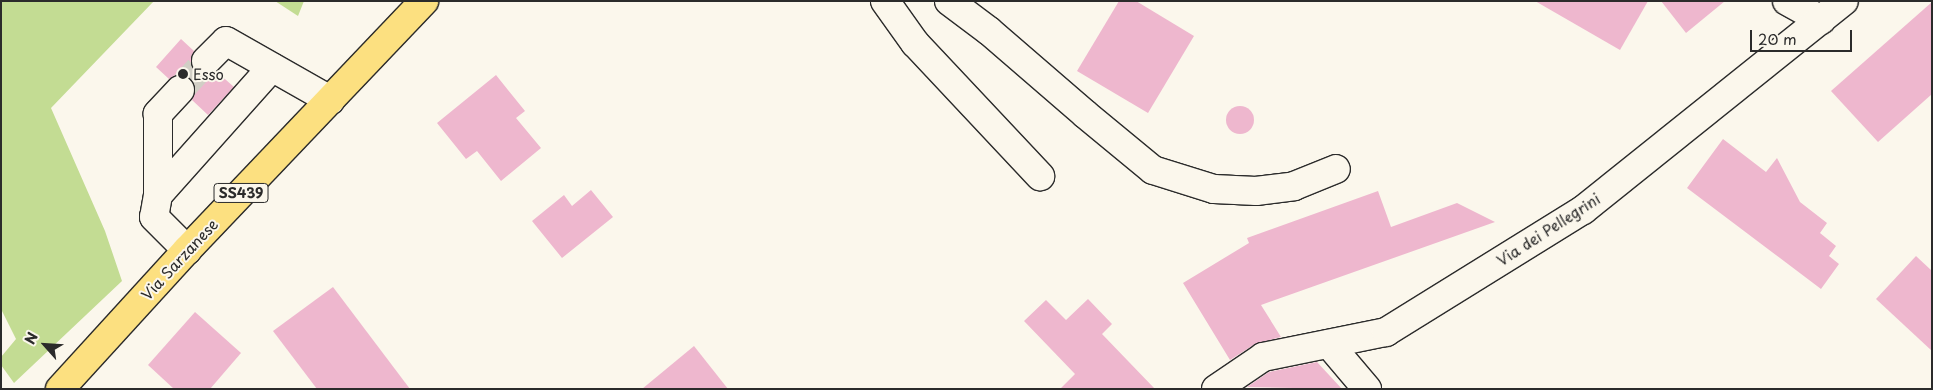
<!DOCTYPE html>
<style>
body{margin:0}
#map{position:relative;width:1933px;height:390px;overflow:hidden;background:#fbf7ec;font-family:"Playpen Sans",sans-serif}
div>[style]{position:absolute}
.green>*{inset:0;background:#c3dc93}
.building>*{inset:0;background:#eeb7ce}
.round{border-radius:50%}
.minor-tunnel>*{height:28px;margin-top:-14px;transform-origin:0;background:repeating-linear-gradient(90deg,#d1cec5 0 28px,transparent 0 42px)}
.roads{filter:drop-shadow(1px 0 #2b2b2b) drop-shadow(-1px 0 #2b2b2b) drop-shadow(0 1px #2b2b2b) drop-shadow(0 -1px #2b2b2b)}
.minor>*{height:28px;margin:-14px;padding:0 14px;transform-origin:14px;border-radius:14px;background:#fbf7ec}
.major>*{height:28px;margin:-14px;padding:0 14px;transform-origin:14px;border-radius:14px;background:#fce080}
.dots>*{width:14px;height:14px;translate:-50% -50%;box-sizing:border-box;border:2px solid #fbf7ec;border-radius:50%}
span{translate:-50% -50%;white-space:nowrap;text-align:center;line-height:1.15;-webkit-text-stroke:4px #fbf7ec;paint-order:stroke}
.shield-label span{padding:1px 4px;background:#fbf7ec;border:1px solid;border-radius:4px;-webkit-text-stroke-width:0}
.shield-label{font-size:14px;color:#2b2b2b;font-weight:700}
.poi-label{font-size:15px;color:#2b2b2b}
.left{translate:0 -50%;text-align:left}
.street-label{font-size:15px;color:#2b2b2b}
.frame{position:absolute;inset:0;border:2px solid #2b2b2b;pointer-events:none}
.north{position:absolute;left:20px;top:320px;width:50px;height:50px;-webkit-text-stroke:4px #fbf7ec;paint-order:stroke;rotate:296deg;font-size:14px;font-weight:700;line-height:20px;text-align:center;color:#2b2b2b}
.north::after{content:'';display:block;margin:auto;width:18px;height:22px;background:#2b2b2b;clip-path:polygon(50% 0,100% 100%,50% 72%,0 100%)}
.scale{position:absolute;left:1750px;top:30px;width:102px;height:22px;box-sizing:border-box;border:2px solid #2b2b2b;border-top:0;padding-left:6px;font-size:15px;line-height:18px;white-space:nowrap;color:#2b2b2b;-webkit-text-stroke:4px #fbf7ec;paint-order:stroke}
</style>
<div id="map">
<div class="green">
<i style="clip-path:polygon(1px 1px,154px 1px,51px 108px,105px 231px,122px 281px,14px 383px,1px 365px,1px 357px,16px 339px,1px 309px)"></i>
<i style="clip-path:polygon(275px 1px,304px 1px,298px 16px)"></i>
</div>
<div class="building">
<i style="clip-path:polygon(1119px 1px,1136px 1px,1194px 36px,1148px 113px,1077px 71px)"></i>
<i style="clip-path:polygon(1535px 1px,1648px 1px,1620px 50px)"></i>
<i style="clip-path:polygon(1661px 1px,1725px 1px,1686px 33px)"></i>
<i style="clip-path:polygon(1932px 2px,1932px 94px,1878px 142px,1831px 91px)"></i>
<i style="clip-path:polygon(181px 39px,194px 51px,191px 57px,191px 65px,195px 72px,202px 76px,210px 76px,217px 72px,234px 87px,208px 115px,192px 100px,195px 93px,195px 86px,190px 78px,183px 75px,176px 75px,169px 79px,156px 67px)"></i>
<i style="clip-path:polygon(496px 75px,525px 111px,516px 118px,541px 148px,501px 181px,477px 151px,466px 159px,437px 123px)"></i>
<i class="round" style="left:1226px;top:106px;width:28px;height:28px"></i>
<i style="clip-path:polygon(1723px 139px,1766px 172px,1777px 158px,1800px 202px,1827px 223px,1820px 233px,1836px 246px,1829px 256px,1839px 264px,1821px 289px,1687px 188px)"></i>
<i style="clip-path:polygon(591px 190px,613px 217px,562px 258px,532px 221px,564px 195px,572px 206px)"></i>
<i style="clip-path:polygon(1378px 191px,1391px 227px,1457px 203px,1495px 222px,1261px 305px,1281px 337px,1255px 344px,1230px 360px,1183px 283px,1249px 243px,1247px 238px)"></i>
<i style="clip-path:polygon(1916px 256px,1932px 271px,1932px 351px,1876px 299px)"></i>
<i style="clip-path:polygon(333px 287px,410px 389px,317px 389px,273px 331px)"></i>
<i style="clip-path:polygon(1088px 299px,1112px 324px,1102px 334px,1155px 389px,1060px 389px,1075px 374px,1024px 321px,1046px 300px,1066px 320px)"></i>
<i style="clip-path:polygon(195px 312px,241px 353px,210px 389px,174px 389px,148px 365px)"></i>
<i style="clip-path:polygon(694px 346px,728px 389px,642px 389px)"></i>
<i style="clip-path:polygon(1317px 362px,1342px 389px,1247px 387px,1269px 372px)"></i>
</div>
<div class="minor-tunnel">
<i style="left:180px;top:90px;width:39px;rotate:-48deg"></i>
</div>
<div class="roads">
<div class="minor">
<i style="left:885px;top:1px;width:52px;rotate:54.5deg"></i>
<i style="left:915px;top:43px;width:183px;rotate:46.8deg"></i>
<i style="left:949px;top:1px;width:50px;rotate:36.9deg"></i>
<i style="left:989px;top:31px;width:127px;rotate:40.8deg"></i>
<i style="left:1085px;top:114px;width:88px;rotate:39.5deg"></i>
<i style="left:1153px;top:170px;width:64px;rotate:17.3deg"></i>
<i style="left:1214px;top:189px;width:42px;rotate:2.7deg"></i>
<i style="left:1256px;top:191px;width:38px;rotate:-7deg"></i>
<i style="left:1294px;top:186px;width:45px;rotate:-22deg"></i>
<i style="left:1787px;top:1px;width:39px;rotate:29deg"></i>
<i style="left:206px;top:61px;width:28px;rotate:-45deg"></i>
<i style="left:226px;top:41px;width:120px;rotate:29.6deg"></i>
<i style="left:180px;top:90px;width:33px;rotate:133deg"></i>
<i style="left:158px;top:114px;width:81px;rotate:90deg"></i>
<i style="left:158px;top:195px;width:22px;rotate:100deg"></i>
<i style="left:154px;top:217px;width:47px;rotate:45deg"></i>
<i style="left:158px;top:195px;width:171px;rotate:-48.3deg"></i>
<i style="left:1329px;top:344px;width:59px;rotate:49.8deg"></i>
<i style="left:1216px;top:389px;width:57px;rotate:-34.2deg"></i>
<i style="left:1263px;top:357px;width:126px;rotate:-11.5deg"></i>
<i style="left:1386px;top:332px;width:232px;rotate:-31.8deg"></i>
<i style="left:1583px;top:210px;width:334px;rotate:-38.7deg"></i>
</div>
<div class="major">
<i style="left:60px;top:389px;width:188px;rotate:-47.6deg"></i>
<i style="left:187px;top:250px;width:344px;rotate:-46.4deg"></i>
</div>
</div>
<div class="dots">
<i style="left:183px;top:74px;background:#2b2b2b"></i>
</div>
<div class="shield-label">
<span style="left:241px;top:193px">SS439</span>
</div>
<div class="poi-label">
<span class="left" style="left:193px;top:74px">Esso</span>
</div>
<div class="street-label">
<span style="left:1548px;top:229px;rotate:-33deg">Via dei Pellegrini</span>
<span style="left:179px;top:259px;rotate:-47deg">Via Sarzanese</span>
</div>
<div class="frame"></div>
<div class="north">N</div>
<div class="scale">20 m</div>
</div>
